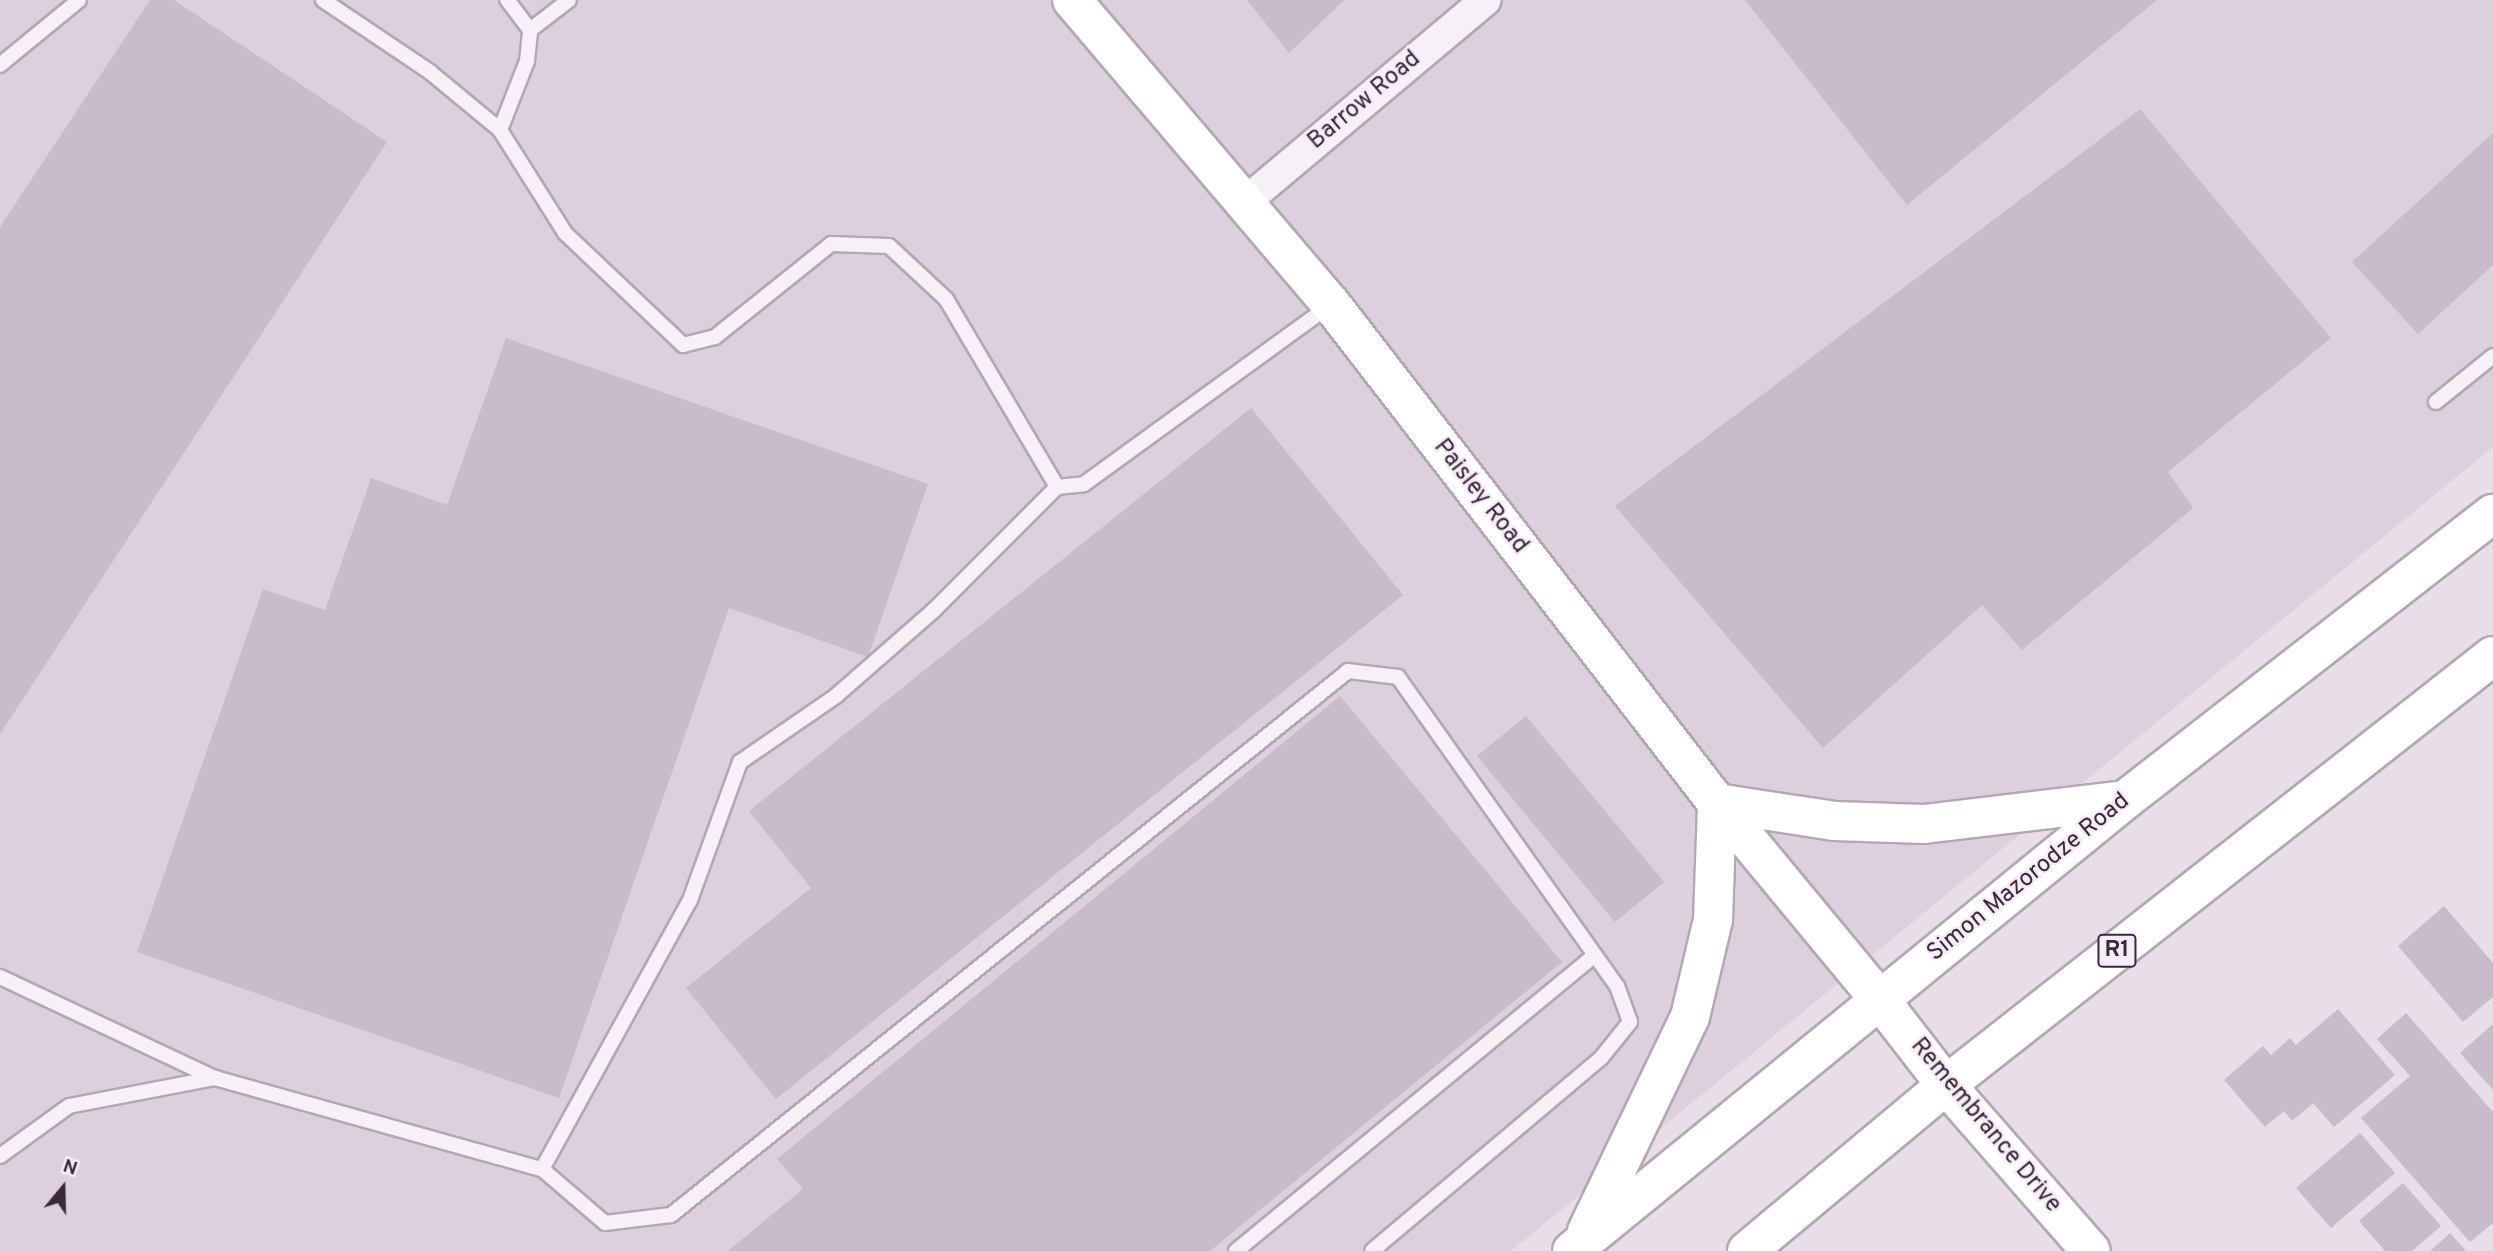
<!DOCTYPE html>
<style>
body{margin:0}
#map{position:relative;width:2493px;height:1251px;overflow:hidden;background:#e7dee8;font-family:Overpass,sans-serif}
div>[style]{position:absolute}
.built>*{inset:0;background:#dcd0dd}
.building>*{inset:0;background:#c9bbca}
.roads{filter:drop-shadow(2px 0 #b4a7b5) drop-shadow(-2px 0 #b4a7b5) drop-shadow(0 2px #b4a7b5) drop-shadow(0 -2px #b4a7b5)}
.lane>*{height:14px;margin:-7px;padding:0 7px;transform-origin:7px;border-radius:7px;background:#f6f1f6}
.street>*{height:30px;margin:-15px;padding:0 15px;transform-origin:15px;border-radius:15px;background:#f6f1f6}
.secondary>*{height:38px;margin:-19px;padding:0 19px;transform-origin:19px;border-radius:19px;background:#fff}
.primary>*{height:38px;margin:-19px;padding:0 19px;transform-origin:19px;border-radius:19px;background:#fff}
.highway>*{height:38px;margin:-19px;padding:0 19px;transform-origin:19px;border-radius:19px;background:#fff}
span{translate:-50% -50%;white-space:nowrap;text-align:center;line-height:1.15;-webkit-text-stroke:5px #f4edf5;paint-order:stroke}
.shield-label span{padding:2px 5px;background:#f4edf5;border:2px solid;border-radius:5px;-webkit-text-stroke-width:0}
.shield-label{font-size:23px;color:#3d273e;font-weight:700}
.street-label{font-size:24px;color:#3d273e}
.north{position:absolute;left:28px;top:1153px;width:70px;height:70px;-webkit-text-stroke:5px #f4edf5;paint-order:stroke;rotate:19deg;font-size:19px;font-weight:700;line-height:28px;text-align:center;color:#3d273e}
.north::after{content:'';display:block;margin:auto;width:24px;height:32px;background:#3d273e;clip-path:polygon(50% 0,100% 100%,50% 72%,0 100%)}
</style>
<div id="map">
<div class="built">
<i style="clip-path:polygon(0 0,2493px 0,2493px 447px,1511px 1251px,0 1251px)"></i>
</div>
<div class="building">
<i style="clip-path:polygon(150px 0,174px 0,387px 142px,0 734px,0 227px)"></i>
<i style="clip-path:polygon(1247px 0,1344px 0,1289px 53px)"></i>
<i style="clip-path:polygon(1745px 0,2157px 0,1907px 205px)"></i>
<i style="clip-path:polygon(2140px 109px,2331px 338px,2168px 472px,2193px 508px,2022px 650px,1982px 605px,1823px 748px,1615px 506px)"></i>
<i style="clip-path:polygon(2493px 133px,2493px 265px,2418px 334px,2352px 262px)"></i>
<i style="clip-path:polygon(506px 338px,928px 484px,868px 657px,729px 608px,559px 1098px,137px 952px,263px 589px,325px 610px,371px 478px,447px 505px)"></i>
<i style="clip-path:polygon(1251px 408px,1403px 595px,776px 1099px,686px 988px,811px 888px,749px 811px)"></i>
<i style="clip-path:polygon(1340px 696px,1562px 962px,1210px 1251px,728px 1251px,803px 1189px,777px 1159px)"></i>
<i style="clip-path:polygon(1526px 716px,1664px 882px,1615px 922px,1477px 756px)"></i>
<i style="clip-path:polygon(2444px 906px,2493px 963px,2493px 997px,2463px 1022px,2398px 946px)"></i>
<i style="clip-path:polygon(2338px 1009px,2395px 1075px,2334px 1127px,2313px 1103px,2292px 1121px,2284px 1111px,2265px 1127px,2224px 1080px,2263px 1046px,2271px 1055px,2290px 1038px,2296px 1045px)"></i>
<i style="clip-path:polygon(2406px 1013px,2493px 1112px,2493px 1223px,2470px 1242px,2361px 1118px,2410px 1076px,2377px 1039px)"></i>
<i style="clip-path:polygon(2493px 1024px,2493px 1090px,2460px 1053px)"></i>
<i style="clip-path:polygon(2360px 1133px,2395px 1173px,2331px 1228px,2296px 1188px)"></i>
<i style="clip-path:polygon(2403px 1183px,2441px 1226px,2412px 1251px,2385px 1251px,2359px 1221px)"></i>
<i style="clip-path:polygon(2450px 1233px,2466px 1251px,2430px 1251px)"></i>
</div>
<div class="roads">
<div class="lane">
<i style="left:323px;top:0;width:129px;rotate:33.9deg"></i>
<i style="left:430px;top:72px;width:91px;rotate:39.6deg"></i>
<i style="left:500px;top:130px;width:122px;rotate:57.7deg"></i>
<i style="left:565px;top:233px;width:163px;rotate:43.5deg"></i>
<i style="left:683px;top:345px;width:33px;rotate:-14deg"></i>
<i style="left:715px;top:337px;width:149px;rotate:-38.7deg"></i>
<i style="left:831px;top:244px;width:58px;rotate:2deg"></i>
<i style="left:889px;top:246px;width:78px;rotate:42.9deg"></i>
<i style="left:946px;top:299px;width:218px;rotate:59.4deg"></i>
<i style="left:1057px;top:487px;width:27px;rotate:-6deg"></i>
<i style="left:1084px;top:484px;width:304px;rotate:-36deg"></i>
<i style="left:530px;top:30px;width:49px;rotate:-37.6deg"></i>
<i style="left:0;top:65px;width:102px;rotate:-39.4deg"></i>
<i style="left:500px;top:130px;width:74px;rotate:-68.6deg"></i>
<i style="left:527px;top:61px;width:31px;rotate:-84deg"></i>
<i style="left:530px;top:30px;width:38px;rotate:-127deg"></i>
<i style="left:2436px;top:402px;width:73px;rotate:-38.9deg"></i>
<i style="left:1057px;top:487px;width:175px;rotate:135deg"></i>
<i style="left:933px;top:611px;width:129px;rotate:138.8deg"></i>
<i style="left:836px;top:696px;width:116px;rotate:145.5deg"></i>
<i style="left:740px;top:762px;width:147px;rotate:109.9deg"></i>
<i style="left:690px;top:900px;width:307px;rotate:118.8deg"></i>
<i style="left:542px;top:1169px;width:83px;rotate:40.6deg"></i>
<i style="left:605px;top:1223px;width:66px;rotate:-6.9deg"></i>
<i style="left:671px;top:1215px;width:868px;rotate:-38.78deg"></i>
<i style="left:1348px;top:671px;width:50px;rotate:6.8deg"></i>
<i style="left:1398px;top:677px;width:379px;rotate:54.7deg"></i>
<i style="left:1617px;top:986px;width:38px;rotate:70deg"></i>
<i style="left:1630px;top:1022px;width:46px;rotate:128.9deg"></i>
<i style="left:1601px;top:1058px;width:299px;rotate:139.9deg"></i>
<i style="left:0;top:977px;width:238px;rotate:25.2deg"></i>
<i style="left:0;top:1156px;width:85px;rotate:-35.9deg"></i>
<i style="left:69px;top:1106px;width:149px;rotate:-10.9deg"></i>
<i style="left:215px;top:1078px;width:339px;rotate:15.6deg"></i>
<i style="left:1236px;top:1251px;width:465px;rotate:-39.5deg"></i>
</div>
<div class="street">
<i style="left:1245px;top:202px;width:314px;rotate:-40deg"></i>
</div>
<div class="secondary">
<i style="left:1072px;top:0;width:399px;rotate:49.6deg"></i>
<i style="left:1331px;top:304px;width:631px;rotate:52.28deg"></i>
<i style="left:1717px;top:803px;width:256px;rotate:50.4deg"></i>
</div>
<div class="primary">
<i style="left:1880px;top:1000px;width:108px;rotate:52.2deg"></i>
<i style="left:1946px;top:1085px;width:220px;rotate:48.9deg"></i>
</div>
<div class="highway">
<i style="left:1587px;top:1231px;width:237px;rotate:-64.3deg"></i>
<i style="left:1690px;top:1017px;width:100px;rotate:-76.7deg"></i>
<i style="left:1713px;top:920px;width:117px;rotate:-88deg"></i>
<i style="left:1717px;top:803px;width:118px;rotate:8.7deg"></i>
<i style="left:1834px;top:821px;width:90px;rotate:1.9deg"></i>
<i style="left:1924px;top:824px;width:202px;rotate:-6.8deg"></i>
<i style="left:1572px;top:1251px;width:714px;rotate:-39.2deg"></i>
<i style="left:2125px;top:800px;width:466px;rotate:-37.9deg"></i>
<i style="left:1747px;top:1251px;width:259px;rotate:-39.8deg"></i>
<i style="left:1946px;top:1085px;width:695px;rotate:-38.11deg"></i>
</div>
</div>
<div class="shield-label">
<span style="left:2117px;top:951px">R1</span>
</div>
<div class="street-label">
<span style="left:1365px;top:101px;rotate:-40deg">Barrow Road</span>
<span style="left:1480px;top:497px;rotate:52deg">Paisley Road</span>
<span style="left:2029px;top:878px;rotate:-39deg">Simon Mazorodze Road</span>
<span style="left:1985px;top:1126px;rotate:50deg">Remembrance Drive</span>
</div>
<div class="north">N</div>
</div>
